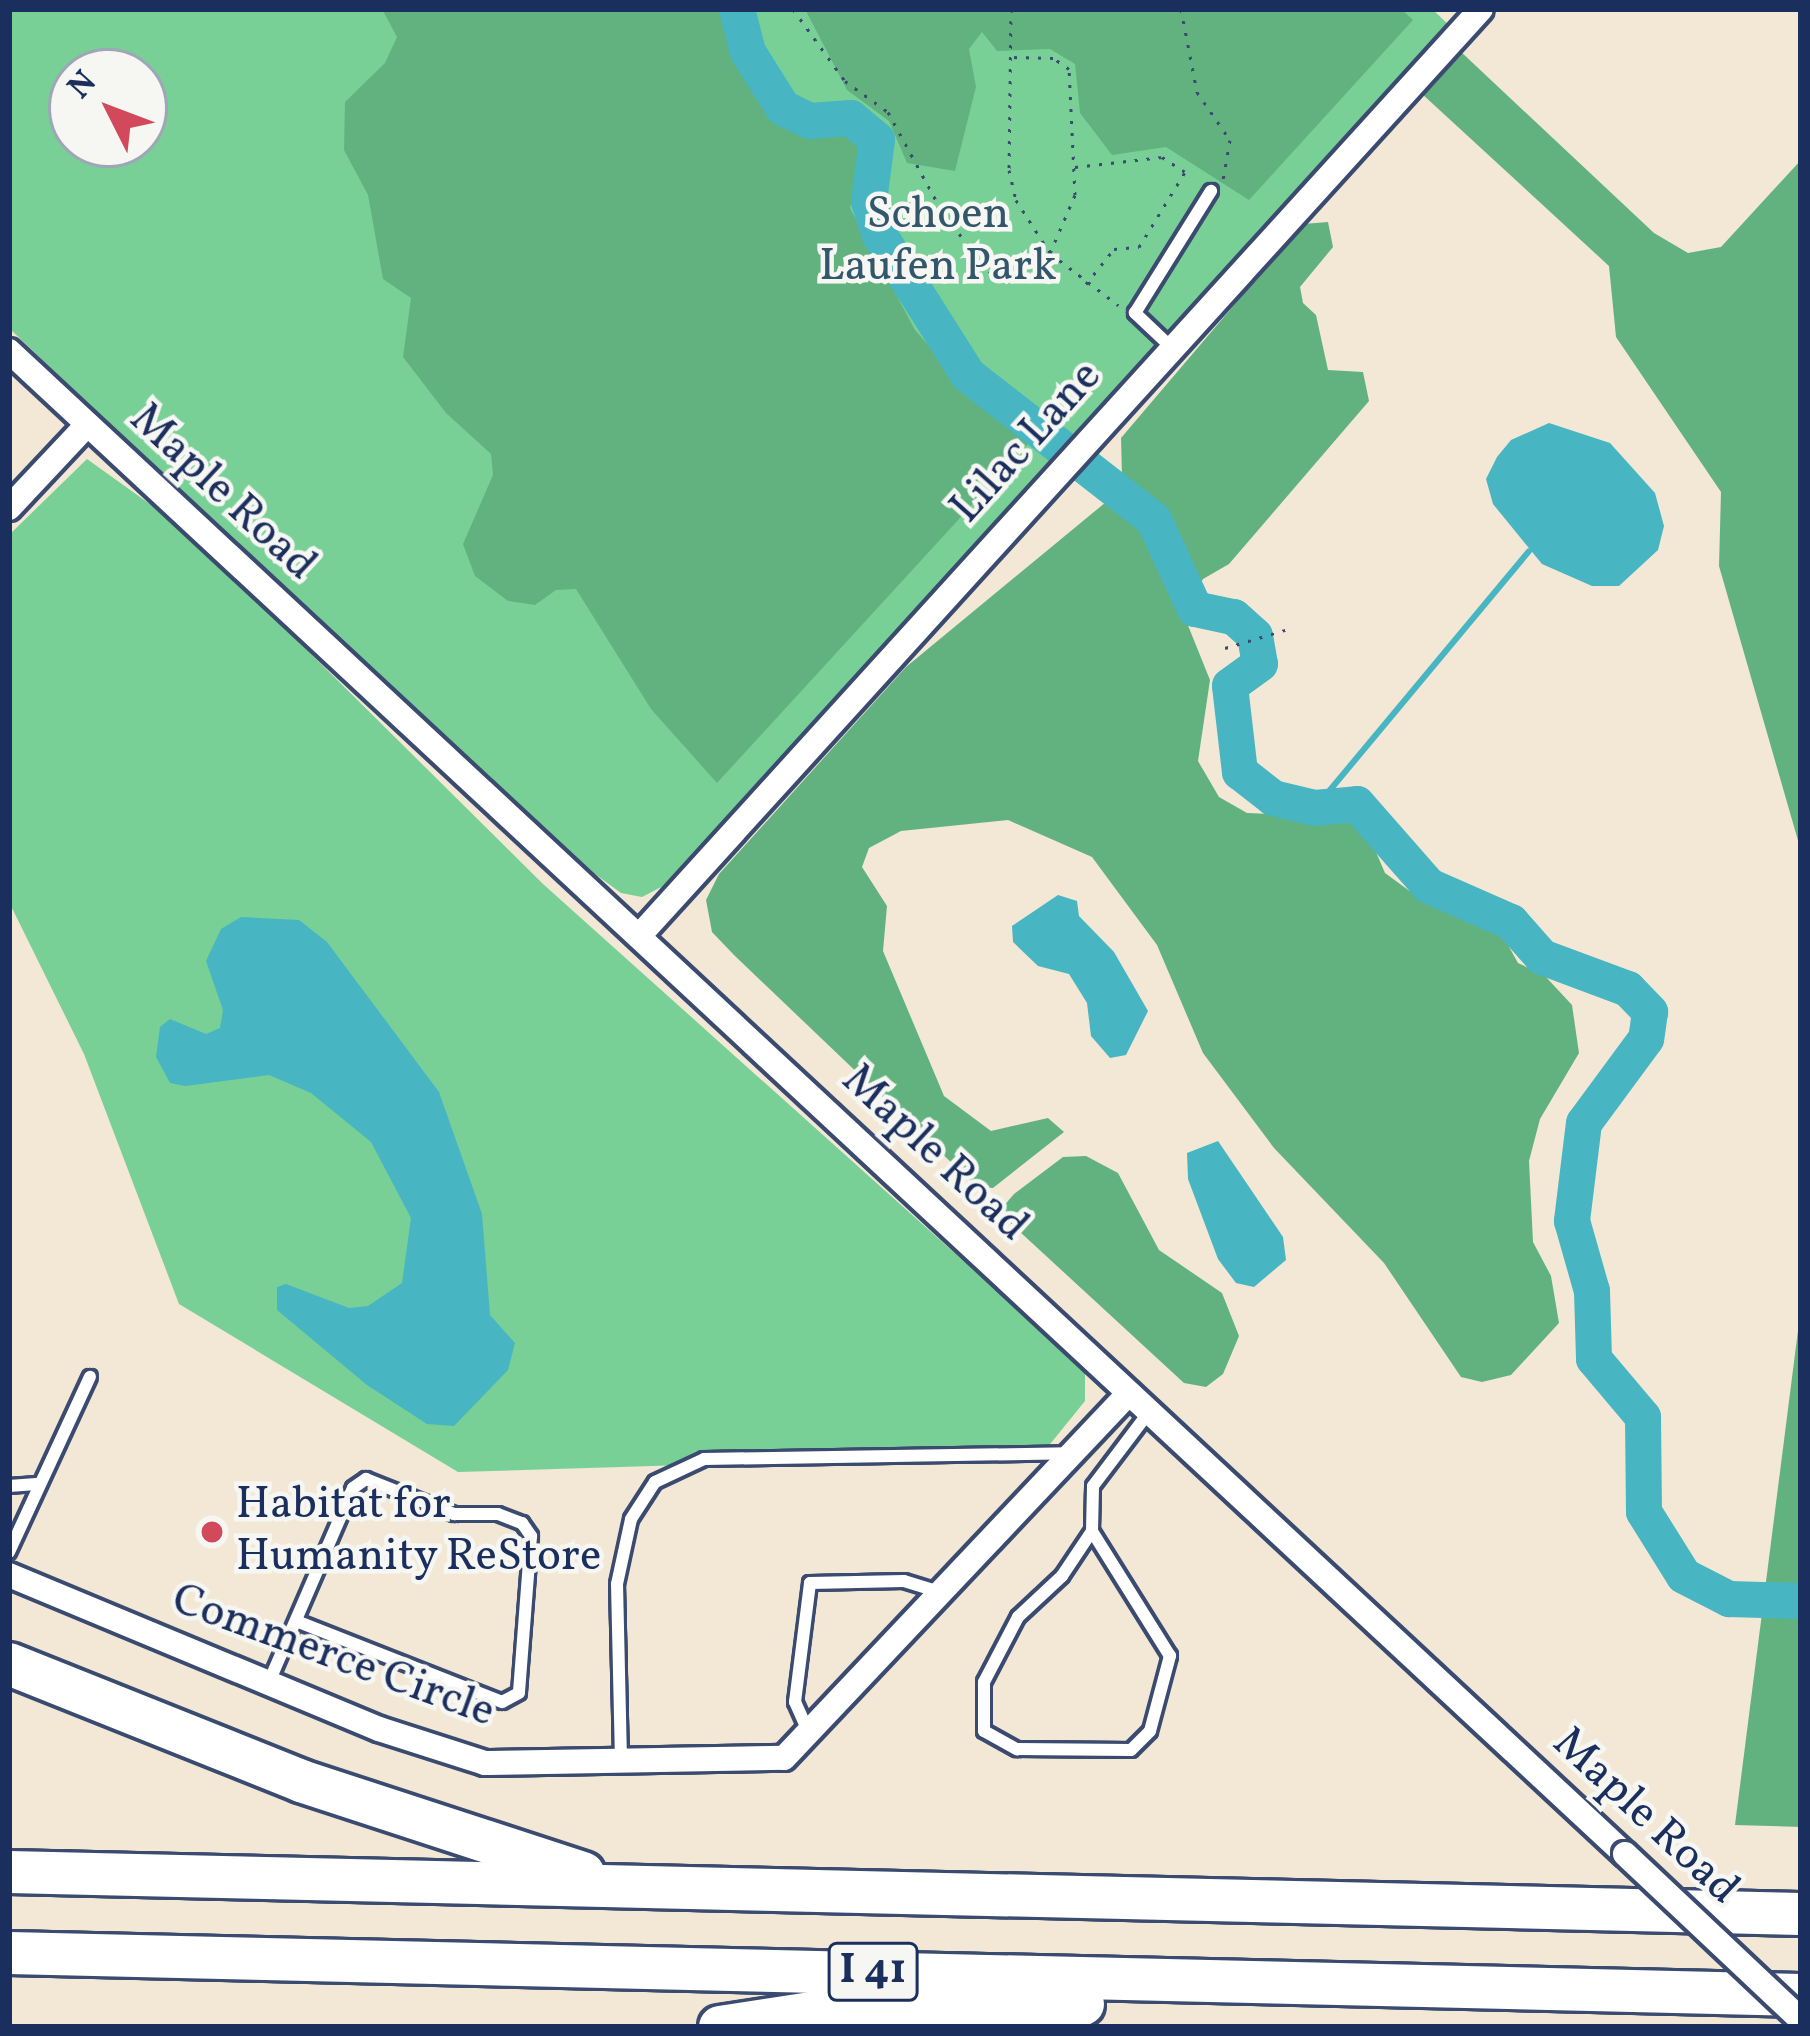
<!DOCTYPE html>
<style>
body{margin:0}
#map{position:relative;width:1810px;height:2036px;overflow:hidden;background:#f2e8d5;font-family:Vollkorn,serif}
div>[style]{position:absolute}
.green>*{inset:0;background:#78d096}
.forest>*{inset:0;background:#62b27f}
.water>*{inset:0;background:#47b5c2}
.stream>*{height:6px;margin:-3px;padding:0 3px;transform-origin:3px;border-radius:3px;background:#47b5c2}
.river>*{height:36px;margin:-18px;padding:0 18px;transform-origin:18px;border-radius:18px;background:#47b5c2}
.path>*{height:3px;margin-top:-1.5px;transform-origin:0;background:repeating-linear-gradient(90deg,#3b4b70 0 3px,transparent 0 12px)}
.roads{filter:drop-shadow(3px 0 #3b4b70) drop-shadow(-3px 0 #3b4b70) drop-shadow(0 3px #3b4b70) drop-shadow(0 -3px #3b4b70)}
.service>*{height:12px;margin:-6px;padding:0 6px;transform-origin:6px;border-radius:6px;background:#fff}
.minor>*{height:24px;margin:-12px;padding:0 12px;transform-origin:12px;border-radius:12px;background:#fff}
.motorway>*{height:42px;margin:-21px;padding:0 21px;transform-origin:21px;border-radius:21px;background:#fff}
.bridges{filter:drop-shadow(3px 0 #3b4b70) drop-shadow(-3px 0 #3b4b70) drop-shadow(0 3px #3b4b70) drop-shadow(0 -3px #3b4b70)}
.minor-bridge>*{height:24px;margin:-12px;padding:0 12px;transform-origin:12px;border-radius:12px;background:#fff}
.dots>*{width:33px;height:33px;translate:-50% -50%;box-sizing:border-box;border:6px solid #f6f6f2;border-radius:50%}
span{translate:-50% -50%;white-space:nowrap;text-align:center;line-height:1.15;-webkit-text-stroke:9px #f6f6f2;paint-order:stroke}
.shield-label span{padding:3px 9px;background:#f6f6f2;border:3px solid;border-radius:9px;-webkit-text-stroke-width:0}
.shield-label{font-size:42px;color:#1b2f5e;font-weight:700}
.park-label{font-size:45px;color:#32576c}
.street-label{font-size:45px;color:#1b2f5e}
.poi-label{font-size:45px;color:#1b2f5e}
.left{translate:0 -50%;text-align:left}
.frame{position:absolute;inset:0;border:12px solid #1b2f5e;pointer-events:none}
.north{position:absolute;left:48px;top:48px;width:120px;height:120px;box-sizing:border-box;background:#f6f6f2;border:3px solid #9ea6b7;border-radius:50%;rotate:312deg;font-size:33px;font-weight:700;line-height:48px;text-align:center;color:#1b2f5e}
.north::after{content:'';display:block;margin:auto;width:42px;height:54px;background:#d1495b;clip-path:polygon(50% 0,100% 100%,50% 72%,0 100%)}
</style>
<div id="map">
<div class="green">
<i style="clip-path:polygon(evenodd,9px 9px,1432px 9px,1450px 26px,667px 884px,642px 897px,621px 893px,532px 828px,9px 328px,9px 9px,72px 72px,144px 72px,144px 144px,72px 144px,72px 72px)"></i>
<i style="clip-path:polygon(87px 459px,186px 530px,543px 884px,1085px 1370px,1085px 1401px,1042px 1454px,458px 1472px,179px 1304px,84px 1054px,9px 902px,9px 535px)"></i>
</div>
<div class="forest">
<i style="clip-path:polygon(382px 9px,721px 9px,739px 62px,776px 120px,808px 136px,842px 130px,863px 136px,850px 208px,915px 330px,967px 390px,1037px 434px,717px 783px,651px 709px,576px 589px,556px 590px,535px 605px,508px 601px,475px 576px,463px 544px,493px 475px,491px 454px,446px 413px,403px 357px,411px 298px,383px 279px,368px 195px,344px 150px,345px 102px,385px 63px,397px 37px)"></i>
<i style="clip-path:polygon(805px 9px,1401px 9px,1413px 20px,1249px 200px,1166px 147px,1112px 155px,1080px 113px,1075px 64px,1050px 49px,997px 51px,982px 32px,969px 49px,976px 87px,955px 171px,907px 163px,889px 121px,847px 90px)"></i>
<i style="clip-path:polygon(1459px 50px,1654px 233px,1688px 253px,1721px 247px,1801px 160px,1801px 851px,1719px 566px,1721px 492px,1616px 337px,1609px 266px,1421px 93px)"></i>
<i style="clip-path:polygon(1328px 222px,1333px 247px,1300px 287px,1303px 303px,1316px 315px,1328px 370px,1363px 372px,1369px 401px,1229px 564px,1203px 579px,1183px 613px,1210px 680px,1198px 761px,1219px 797px,1247px 813px,1332px 816px,1366px 829px,1385px 873px,1415px 895px,1498px 927px,1518px 963px,1545px 976px,1572px 1005px,1579px 1053px,1540px 1119px,1529px 1161px,1533px 1242px,1551px 1276px,1559px 1323px,1511px 1375px,1482px 1382px,1461px 1377px,1384px 1263px,1274px 1148px,1203px 1053px,1157px 945px,1092px 857px,1008px 820px,901px 831px,869px 848px,862px 867px,887px 906px,883px 951px,944px 1096px,991px 1131px,1048px 1118px,1064px 1132px,993px 1188px,977px 1187px,734px 955px,712px 932px,706px 900px,719px 874px,906px 667px,1106px 502px,1122px 477px,1121px 438px,1303px 224px)"></i>
<i style="clip-path:polygon(1086px 1156px,1118px 1173px,1159px 1250px,1222px 1293px,1239px 1336px,1223px 1374px,1206px 1387px,1184px 1383px,1006px 1219px,1002px 1208px,1014px 1194px,1063px 1157px)"></i>
<i style="clip-path:polygon(1801px 1307px,1801px 1827px,1735px 1825px)"></i>
</div>
<div class="water">
<i style="clip-path:polygon(1549px 423px,1610px 443px,1655px 493px,1664px 526px,1658px 550px,1619px 586px,1592px 586px,1542px 564px,1493px 504px,1486px 479px,1497px 457px,1511px 440px)"></i>
<i style="clip-path:polygon(1058px 895px,1077px 901px,1079px 916px,1114px 952px,1148px 1011px,1126px 1055px,1110px 1058px,1091px 1036px,1087px 1003px,1069px 974px,1038px 966px,1013px 942px,1012px 926px)"></i>
<i style="clip-path:polygon(241px 917px,299px 920px,327px 942px,439px 1092px,482px 1214px,490px 1315px,515px 1343px,508px 1370px,454px 1426px,427px 1424px,367px 1385px,277px 1310px,277px 1287px,286px 1284px,349px 1308px,368px 1306px,402px 1283px,411px 1218px,371px 1142px,311px 1093px,269px 1075px,185px 1086px,170px 1083px,156px 1057px,160px 1027px,170px 1019px,206px 1034px,220px 1028px,223px 1010px,206px 961px,221px 929px)"></i>
<i style="clip-path:polygon(1218px 1141px,1283px 1237px,1286px 1260px,1254px 1287px,1236px 1283px,1218px 1259px,1188px 1179px,1187px 1153px)"></i>
</div>
<div class="stream">
<i style="left:1315px;top:808px;width:334px;rotate:-50.2deg"></i>
</div>
<div class="river">
<i style="left:737px;top:9px;width:44px;rotate:75.7deg"></i>
<i style="left:748px;top:52px;width:66px;rotate:58deg"></i>
<i style="left:783px;top:108px;width:30px;rotate:26deg"></i>
<i style="left:810px;top:121px;width:41px;rotate:-4.2deg"></i>
<i style="left:851px;top:118px;width:34px;rotate:40deg"></i>
<i style="left:877px;top:140px;width:62px;rotate:97.5deg"></i>
<i style="left:869px;top:201px;width:34px;rotate:73deg"></i>
<i style="left:879px;top:234px;width:167px;rotate:57.7deg"></i>
<i style="left:968px;top:375px;width:236px;rotate:37.9deg"></i>
<i style="left:1154px;top:520px;width:98px;rotate:65.3deg"></i>
<i style="left:1195px;top:609px;width:40px;rotate:12deg"></i>
<i style="left:1234px;top:617px;width:28px;rotate:42deg"></i>
<i style="left:1255px;top:636px;width:28px;rotate:80deg"></i>
<i style="left:1260px;top:664px;width:37px;rotate:144deg"></i>
<i style="left:1230px;top:686px;width:87px;rotate:83.4deg"></i>
<i style="left:1240px;top:772px;width:42px;rotate:38.2deg"></i>
<i style="left:1273px;top:798px;width:43px;rotate:13.4deg"></i>
<i style="left:1315px;top:808px;width:42px;rotate:-5.4deg"></i>
<i style="left:1357px;top:804px;width:109px;rotate:48.7deg"></i>
<i style="left:1429px;top:886px;width:90px;rotate:23.7deg"></i>
<i style="left:1511px;top:922px;width:47px;rotate:48.5deg"></i>
<i style="left:1542px;top:957px;width:92px;rotate:20.4deg"></i>
<i style="left:1628px;top:989px;width:32px;rotate:46deg"></i>
<i style="left:1650px;top:1012px;width:27px;rotate:98deg"></i>
<i style="left:1646px;top:1039px;width:104px;rotate:126.4deg"></i>
<i style="left:1584px;top:1123px;width:99px;rotate:97deg"></i>
<i style="left:1572px;top:1221px;width:73px;rotate:74.1deg"></i>
<i style="left:1592px;top:1291px;width:68px;rotate:88.3deg"></i>
<i style="left:1594px;top:1359px;width:76px;rotate:49.8deg"></i>
<i style="left:1643px;top:1417px;width:95px;rotate:89.4deg"></i>
<i style="left:1644px;top:1512px;width:75px;rotate:58deg"></i>
<i style="left:1684px;top:1576px;width:51px;rotate:27.1deg"></i>
<i style="left:1729px;top:1599px;width:72px;rotate:1.6deg"></i>
</div>
<div class="path">
<i style="left:793px;top:9px;width:89px;rotate:54.2deg"></i>
<i style="left:845px;top:81px;width:53px;rotate:35.8deg"></i>
<i style="left:888px;top:112px;width:117px;rotate:61.5deg"></i>
<i style="left:944px;top:215px;width:75px;rotate:51deg"></i>
<i style="left:991px;top:273px;width:30px;rotate:-8deg"></i>
<i style="left:1021px;top:269px;width:33px;rotate:-29deg"></i>
<i style="left:1050px;top:253px;width:63px;rotate:-66.7deg"></i>
<i style="left:1075px;top:195px;width:126px;rotate:-92.7deg"></i>
<i style="left:1069px;top:69px;width:19px;rotate:-145deg"></i>
<i style="left:1053px;top:58px;width:41px;rotate:-178.6deg"></i>
<i style="left:1011px;top:9px;width:161px;rotate:90.7deg"></i>
<i style="left:1009px;top:170px;width:31px;rotate:77deg"></i>
<i style="left:1016px;top:200px;width:63px;rotate:57.3deg"></i>
<i style="left:1050px;top:253px;width:86px;rotate:37.4deg"></i>
<i style="left:1181px;top:9px;width:85px;rotate:79.1deg"></i>
<i style="left:1197px;top:92px;width:58px;rotate:55.5deg"></i>
<i style="left:1230px;top:140px;width:40px;rotate:100deg"></i>
<i style="left:1075px;top:167px;width:88px;rotate:-6.6deg"></i>
<i style="left:1162px;top:157px;width:30px;rotate:33deg"></i>
<i style="left:1086px;top:284px;width:45px;rotate:-51.3deg"></i>
<i style="left:1114px;top:249px;width:25px;rotate:-5deg"></i>
<i style="left:1139px;top:247px;width:88px;rotate:-58.5deg"></i>
<i style="left:1225px;top:648px;width:63px;rotate:-16.7deg"></i>
</div>
<div class="roads">
<div class="service">
<i style="left:1171px;top:347px;width:50px;rotate:-136.6deg"></i>
<i style="left:1135px;top:313px;width:144px;rotate:-58.1deg"></i>
<i style="left:9px;top:1486px;width:31px;rotate:-4deg"></i>
<i style="left:1092px;top:1531px;width:54px;rotate:123.7deg"></i>
<i style="left:1062px;top:1576px;width:60px;rotate:137deg"></i>
<i style="left:1018px;top:1617px;width:73px;rotate:117.6deg"></i>
<i style="left:984px;top:1682px;width:49px;rotate:90deg"></i>
<i style="left:984px;top:1731px;width:38px;rotate:29deg"></i>
<i style="left:1017px;top:1749px;width:114px;rotate:0.5deg"></i>
<i style="left:1131px;top:1750px;width:27px;rotate:-45deg"></i>
<i style="left:1150px;top:1731px;width:78px;rotate:-75.1deg"></i>
<i style="left:1170px;top:1656px;width:147px;rotate:-122deg"></i>
<i style="left:1092px;top:1531px;width:45px;rotate:-88.7deg"></i>
<i style="left:1093px;top:1486px;width:93px;rotate:-52.9deg"></i>
<i style="left:9px;top:1552px;width:193px;rotate:-65.2deg"></i>
<i style="left:269px;top:1682px;width:211px;rotate:-66.6deg"></i>
<i style="left:353px;top:1488px;width:16px;rotate:-35deg"></i>
<i style="left:366px;top:1479px;width:95px;rotate:21.7deg"></i>
<i style="left:454px;top:1514px;width:44px"></i>
<i style="left:498px;top:1514px;width:26px;rotate:21deg"></i>
<i style="left:522px;top:1523px;width:16px;rotate:55deg"></i>
<i style="left:531px;top:1536px;width:157px;rotate:94.4deg"></i>
<i style="left:519px;top:1693px;width:19px;rotate:152deg"></i>
<i style="left:502px;top:1702px;width:221px;rotate:-158.5deg"></i>
<i style="left:808px;top:1731px;width:32px;rotate:-114deg"></i>
<i style="left:795px;top:1702px;width:120px;rotate:-82.8deg"></i>
<i style="left:810px;top:1583px;width:94px;rotate:-1.2deg"></i>
<i style="left:904px;top:1581px;width:39px;rotate:17deg"></i>
<i style="left:621px;top:1760px;width:176px;rotate:-91.3deg"></i>
<i style="left:617px;top:1584px;width:66px;rotate:-77.8deg"></i>
<i style="left:631px;top:1519px;width:44px;rotate:-57deg"></i>
<i style="left:655px;top:1482px;width:54px;rotate:-25.1deg"></i>
<i style="left:704px;top:1459px;width:365px;rotate:-0.9deg"></i>
</div>
<div class="minor">
<i style="left:9px;top:351px;width:2207px;rotate:42.93deg"></i>
<i style="left:9px;top:508px;width:114px;rotate:-46.8deg"></i>
<i style="left:639px;top:936px;width:1252px;rotate:-47.75deg"></i>
<i style="left:9px;top:1575px;width:401px;rotate:22.6deg"></i>
<i style="left:379px;top:1729px;width:111px;rotate:17.8deg"></i>
<i style="left:485px;top:1763px;width:299px;rotate:-1deg"></i>
<i style="left:784px;top:1758px;width:502px;rotate:-46.61deg"></i>
</div>
<div class="motorway">
<i style="left:9px;top:1664px;width:315px;rotate:21.8deg"></i>
<i style="left:301px;top:1781px;width:297px;rotate:18.1deg"></i>
<i style="left:9px;top:1872px;width:1792px;rotate:1.34deg"></i>
<i style="left:9px;top:1953px;width:1792px;rotate:1.34deg"></i>
<i style="left:720px;top:2027px;width:133px;rotate:-8.7deg"></i>
<i style="left:851px;top:2007px;width:232px;rotate:-0.7deg"></i>
</div>
</div>
<div class="bridges">
<div class="minor-bridge">
<i style="left:1625px;top:1854px;width:242px;rotate:43.3deg"></i>
</div>
</div>
<div class="dots">
<i style="left:212px;top:1532px;background:#d1495b"></i>
</div>
<div class="shield-label">
<span style="left:873px;top:1972px">I 41</span>
</div>
<div class="park-label">
<span style="left:938px;top:242px">Schoen<br>Laufen Park</span>
</div>
<div class="street-label">
<span style="left:1027px;top:443px;rotate:-48deg">Lilac Lane</span>
<span style="left:222px;top:493px;rotate:43deg">Maple Road</span>
<span style="left:934px;top:1154px;rotate:43deg">Maple Road</span>
<span style="left:333px;top:1657px;rotate:20deg">Commerce Circle</span>
<span style="left:1645px;top:1817px;rotate:43deg">Maple Road</span>
</div>
<div class="poi-label">
<span class="left" style="left:236px;top:1532px">Habitat for<br>Humanity ReStore</span>
</div>
<div class="frame"></div>
<div class="north">N</div>
</div>
